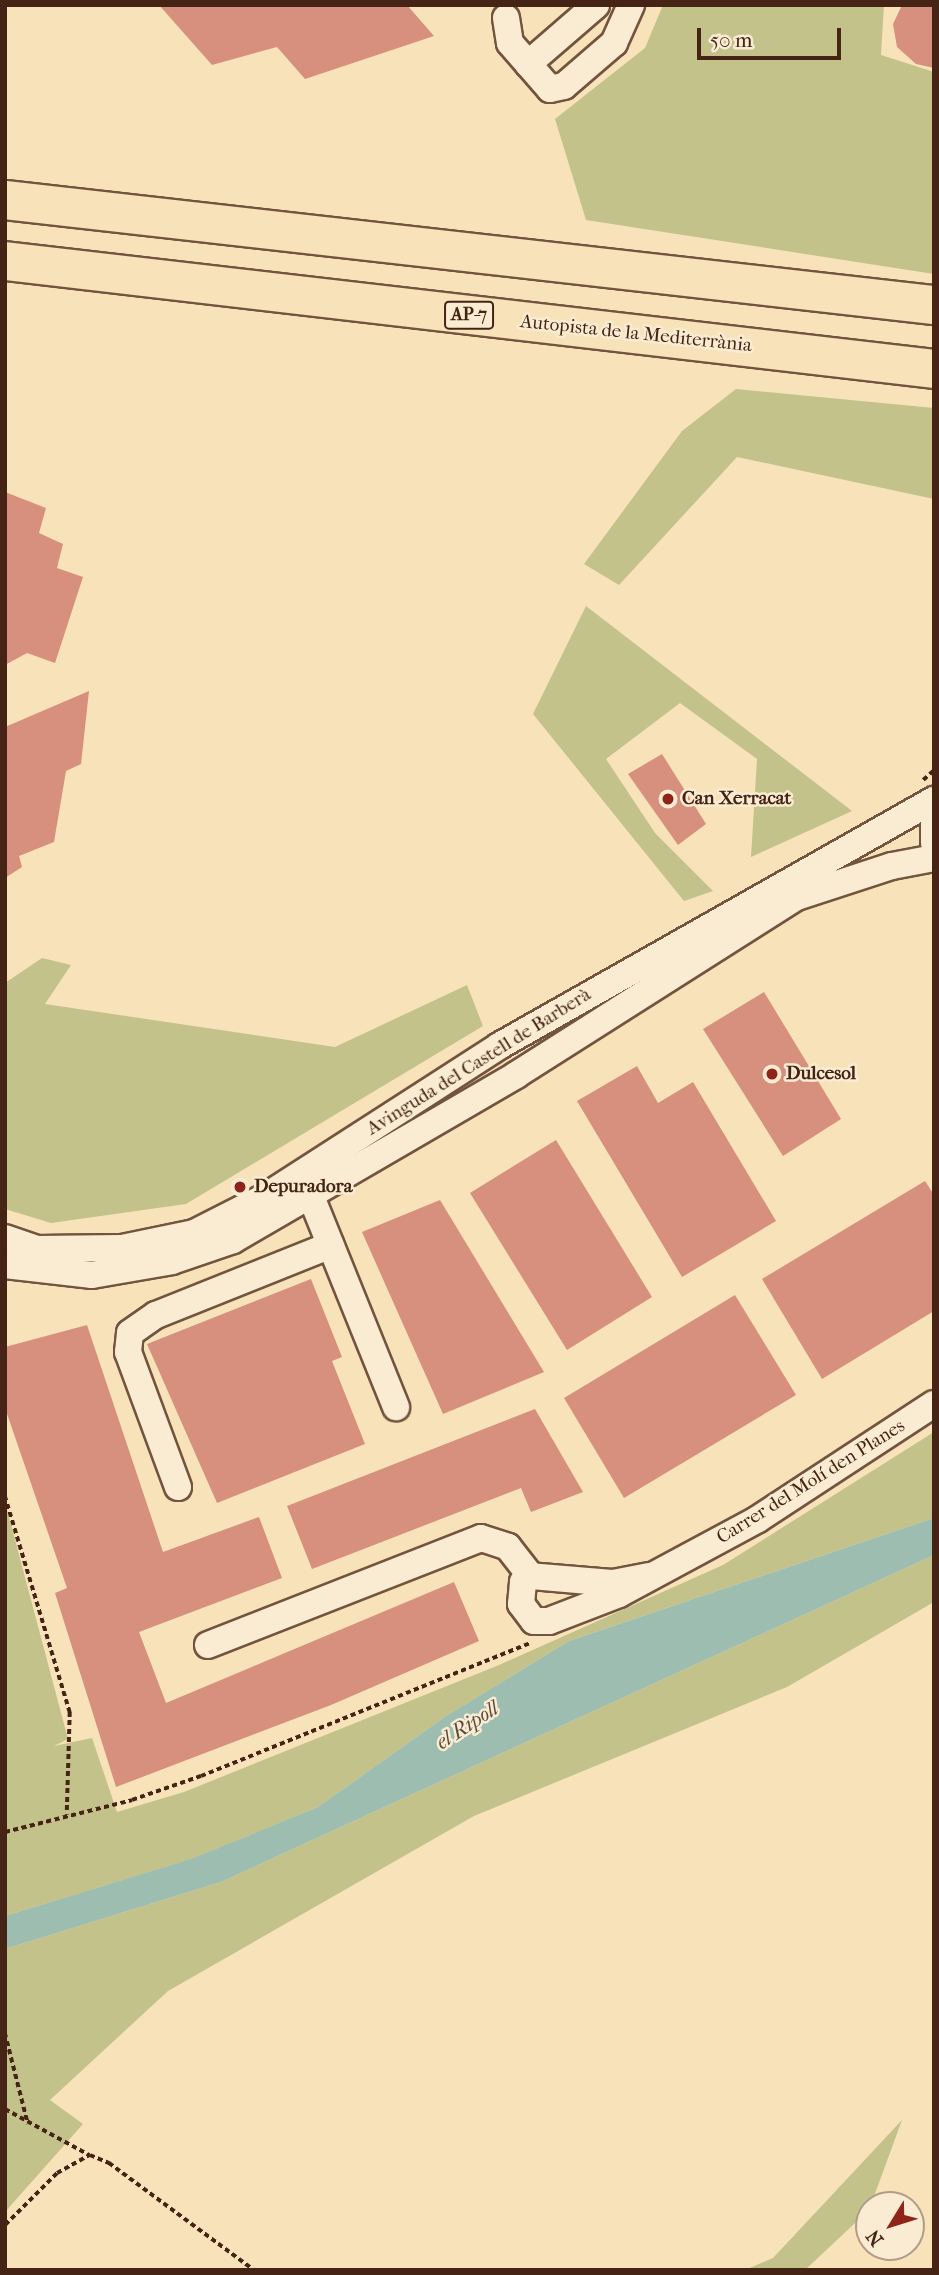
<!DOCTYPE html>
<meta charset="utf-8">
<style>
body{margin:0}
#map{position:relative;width:939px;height:2275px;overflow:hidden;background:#f8e2b9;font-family:"IM FELL French Canon",serif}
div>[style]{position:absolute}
.green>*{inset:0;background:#c3c28b}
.water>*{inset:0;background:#9dbdb1}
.building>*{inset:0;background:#d7907e}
.path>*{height:3.5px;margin-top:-1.75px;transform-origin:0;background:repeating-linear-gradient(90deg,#452416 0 5px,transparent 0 8.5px)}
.roads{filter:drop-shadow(2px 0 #72543f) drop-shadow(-2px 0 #72543f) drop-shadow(0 2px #72543f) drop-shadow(0 -2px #72543f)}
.minor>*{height:26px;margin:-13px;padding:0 13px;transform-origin:13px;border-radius:13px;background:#faecd2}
.highway>*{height:38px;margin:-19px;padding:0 19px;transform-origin:19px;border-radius:19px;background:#f8e2b9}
.dots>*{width:19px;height:19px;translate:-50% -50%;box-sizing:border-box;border:4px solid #faecd2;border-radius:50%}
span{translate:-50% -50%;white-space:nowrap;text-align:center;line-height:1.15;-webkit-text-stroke:5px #faecd2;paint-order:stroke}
.shield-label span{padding:2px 5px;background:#faecd2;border:2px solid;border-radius:5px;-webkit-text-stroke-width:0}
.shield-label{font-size:18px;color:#452416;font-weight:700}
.street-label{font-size:19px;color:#452416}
.poi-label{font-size:19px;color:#452416;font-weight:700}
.left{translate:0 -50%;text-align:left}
.water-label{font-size:21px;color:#5b4a3d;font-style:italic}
.frame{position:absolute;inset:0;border:7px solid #452416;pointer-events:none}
.north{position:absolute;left:855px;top:2191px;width:70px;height:70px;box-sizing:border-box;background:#faecd2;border:2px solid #b29c87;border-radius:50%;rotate:232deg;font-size:19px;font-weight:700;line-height:28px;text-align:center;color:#452416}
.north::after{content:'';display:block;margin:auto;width:24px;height:32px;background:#8f2418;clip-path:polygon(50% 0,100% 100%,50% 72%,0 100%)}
.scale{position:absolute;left:697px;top:28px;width:144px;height:32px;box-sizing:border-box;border:4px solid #452416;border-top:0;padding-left:9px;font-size:21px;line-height:24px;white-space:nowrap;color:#452416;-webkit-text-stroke:5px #faecd2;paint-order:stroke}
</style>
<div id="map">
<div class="green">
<i style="clip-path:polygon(663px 5px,884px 5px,881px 55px,934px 72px,934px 274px,586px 220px,555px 119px,645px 48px)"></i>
<i style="clip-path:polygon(736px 389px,934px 408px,934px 499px,737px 457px,619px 585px,584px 564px,682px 431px)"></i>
<i style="clip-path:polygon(586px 606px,852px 811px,751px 857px,757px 759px,680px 703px,606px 759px,655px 833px,713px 891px,684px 901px,533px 714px)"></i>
<i style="clip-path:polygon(42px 958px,71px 965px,45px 1004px,335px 1047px,467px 985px,483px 1026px,186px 1204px,51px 1223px,5px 1209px,5px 983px)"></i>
<i style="clip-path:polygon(934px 1432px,934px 1518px,569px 1641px,446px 1716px,318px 1807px,192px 1859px,5px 1916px,5px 1502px,68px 1739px,54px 1746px,92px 1738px,117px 1812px,184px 1792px,499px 1665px,723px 1565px)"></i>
<i style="clip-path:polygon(934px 1555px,934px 1602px,787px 1687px,474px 1816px,168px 1991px,50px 2100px,83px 2124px,5px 2212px,5px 1949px,221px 1882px)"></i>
<i style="clip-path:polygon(902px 2120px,869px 2210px,805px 2270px,745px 2270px,773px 2258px)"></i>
</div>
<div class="water">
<i style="clip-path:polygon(934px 1518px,934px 1555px,221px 1882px,5px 1949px,5px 1916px,191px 1859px,318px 1807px,446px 1716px,569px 1641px)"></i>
</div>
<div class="building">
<i style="clip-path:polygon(159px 5px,407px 5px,434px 36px,305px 79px,277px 47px,212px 65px)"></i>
<i style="clip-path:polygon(902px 5px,934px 5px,934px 68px,916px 64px,897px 47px,893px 24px)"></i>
<i style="clip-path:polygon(5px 492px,46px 508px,39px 533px,63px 544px,57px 568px,83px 577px,55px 663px,27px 653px,5px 665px)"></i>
<i style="clip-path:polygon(89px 691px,81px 764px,66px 771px,54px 842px,19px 856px,22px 867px,5px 878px,5px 727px)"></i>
<i style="clip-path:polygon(662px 754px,706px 824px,678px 845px,628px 774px)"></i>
<i style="clip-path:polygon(764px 992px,841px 1119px,783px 1156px,703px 1029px)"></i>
<i style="clip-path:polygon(637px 1066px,658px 1103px,693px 1082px,776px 1221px,682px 1277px,577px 1101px)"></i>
<i style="clip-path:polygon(556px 1140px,652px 1297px,567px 1350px,470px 1193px)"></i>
<i style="clip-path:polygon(925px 1181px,934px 1195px,934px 1311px,822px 1379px,762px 1279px)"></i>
<i style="clip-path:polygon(440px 1200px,544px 1372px,443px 1414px,362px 1232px)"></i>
<i style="clip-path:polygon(311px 1279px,342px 1357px,332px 1361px,365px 1444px,217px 1503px,147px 1344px)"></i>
<i style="clip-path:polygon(735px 1295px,796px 1395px,624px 1498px,564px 1398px)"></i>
<i style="clip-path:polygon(87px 1325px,163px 1552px,259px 1517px,282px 1578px,139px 1632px,166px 1703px,454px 1582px,479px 1641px,331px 1705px,116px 1787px,55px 1593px,67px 1588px,5px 1408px,5px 1347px)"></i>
<i style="clip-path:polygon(535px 1409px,583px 1492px,531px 1512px,521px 1488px,312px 1569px,287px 1506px)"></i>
</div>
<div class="path">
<i style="left:923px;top:780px;width:15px;rotate:-42deg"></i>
<i style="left:5px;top:1496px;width:226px;rotate:73.3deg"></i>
<i style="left:70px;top:1712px;width:103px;rotate:91.7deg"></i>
<i style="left:5px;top:1832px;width:131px;rotate:-14.1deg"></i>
<i style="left:132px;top:1800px;width:73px;rotate:-19.2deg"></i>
<i style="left:201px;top:1776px;width:355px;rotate:-22deg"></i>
<i style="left:5px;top:2033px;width:94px;rotate:75.8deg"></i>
<i style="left:5px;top:2109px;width:96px;rotate:28.7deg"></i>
<i style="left:5px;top:2225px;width:74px;rotate:-45deg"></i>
<i style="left:57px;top:2173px;width:38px;rotate:-29deg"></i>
<i style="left:90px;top:2155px;width:21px;rotate:23deg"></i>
<i style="left:109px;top:2163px;width:180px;rotate:36.4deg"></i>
</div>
<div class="roads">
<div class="minor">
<i style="left:506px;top:18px;width:25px;rotate:81deg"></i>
<i style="left:510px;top:43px;width:61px;rotate:49deg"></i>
<i style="left:550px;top:89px;width:14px;rotate:-12deg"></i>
<i style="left:564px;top:86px;width:66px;rotate:-40.7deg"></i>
<i style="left:614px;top:43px;width:42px;rotate:-65.9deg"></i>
<i style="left:528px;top:64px;width:90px;rotate:-40.9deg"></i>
<i style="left:934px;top:810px;width:33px;rotate:90deg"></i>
<i style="left:310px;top:1194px;width:230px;rotate:68deg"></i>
<i style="left:5px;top:1238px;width:34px;rotate:19deg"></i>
<i style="left:37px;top:1249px;width:85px;rotate:-0.7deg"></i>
<i style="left:122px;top:1248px;width:74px;rotate:-11.8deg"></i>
<i style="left:194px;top:1233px;width:80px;rotate:-26.9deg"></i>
<i style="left:265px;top:1197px;width:278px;rotate:-32.8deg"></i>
<i style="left:499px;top:1046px;width:500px;rotate:-29.5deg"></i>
<i style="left:5px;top:1265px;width:88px;rotate:6.6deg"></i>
<i style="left:92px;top:1275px;width:81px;rotate:-9.9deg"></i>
<i style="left:172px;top:1261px;width:65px;rotate:-19deg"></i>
<i style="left:233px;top:1240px;width:328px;rotate:-30.2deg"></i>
<i style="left:516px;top:1075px;width:333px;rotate:-32.4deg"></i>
<i style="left:797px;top:897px;width:100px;rotate:-18.1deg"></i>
<i style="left:892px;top:866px;width:43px;rotate:-10.8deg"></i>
<i style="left:178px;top:1487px;width:144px;rotate:-110.3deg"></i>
<i style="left:128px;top:1352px;width:19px;rotate:-84deg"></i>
<i style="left:130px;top:1333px;width:32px;rotate:-35deg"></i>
<i style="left:156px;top:1315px;width:188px;rotate:-21.8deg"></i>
<i style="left:649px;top:1576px;width:38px;rotate:169deg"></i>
<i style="left:612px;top:1583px;width:81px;rotate:-175.1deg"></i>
<i style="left:531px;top:1576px;width:10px;rotate:143deg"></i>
<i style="left:523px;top:1582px;width:22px;rotate:95deg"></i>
<i style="left:521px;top:1604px;width:21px;rotate:53deg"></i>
<i style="left:534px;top:1621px;width:15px"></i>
<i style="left:549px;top:1621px;width:75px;rotate:-21.1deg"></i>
<i style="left:619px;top:1594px;width:158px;rotate:-28.3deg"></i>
<i style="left:758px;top:1519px;width:210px;rotate:-33.2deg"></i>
<i style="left:208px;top:1645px;width:293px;rotate:-21.4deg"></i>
<i style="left:481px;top:1538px;width:28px;rotate:18deg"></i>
<i style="left:508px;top:1547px;width:37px;rotate:52deg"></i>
</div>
<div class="highway">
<i style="left:5px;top:200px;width:935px;rotate:6.45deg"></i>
<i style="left:5px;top:261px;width:935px;rotate:6.63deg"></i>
</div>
</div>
<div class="dots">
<i style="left:668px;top:799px;background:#8f2418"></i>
<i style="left:772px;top:1074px;background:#8f2418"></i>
<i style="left:240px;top:1187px;background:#8f2418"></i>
</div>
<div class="shield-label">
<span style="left:469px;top:315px">AP-7</span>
</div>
<div class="street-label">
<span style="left:636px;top:334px;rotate:6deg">Autopista de la Mediterrània</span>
<span style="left:479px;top:1062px;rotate:-32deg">Avinguda del Castell de Barberà</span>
<span style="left:811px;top:1482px;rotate:-32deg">Carrer del Molí den Planes</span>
</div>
<div class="poi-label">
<span class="left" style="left:682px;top:799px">Can Xerracat</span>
<span class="left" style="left:786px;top:1074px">Dulcesol</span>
<span class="left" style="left:254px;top:1187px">Depuradora</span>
</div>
<div class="water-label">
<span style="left:467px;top:1725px;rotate:-33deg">el Ripoll</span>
</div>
<div class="frame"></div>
<div class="north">N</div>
<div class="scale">50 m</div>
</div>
